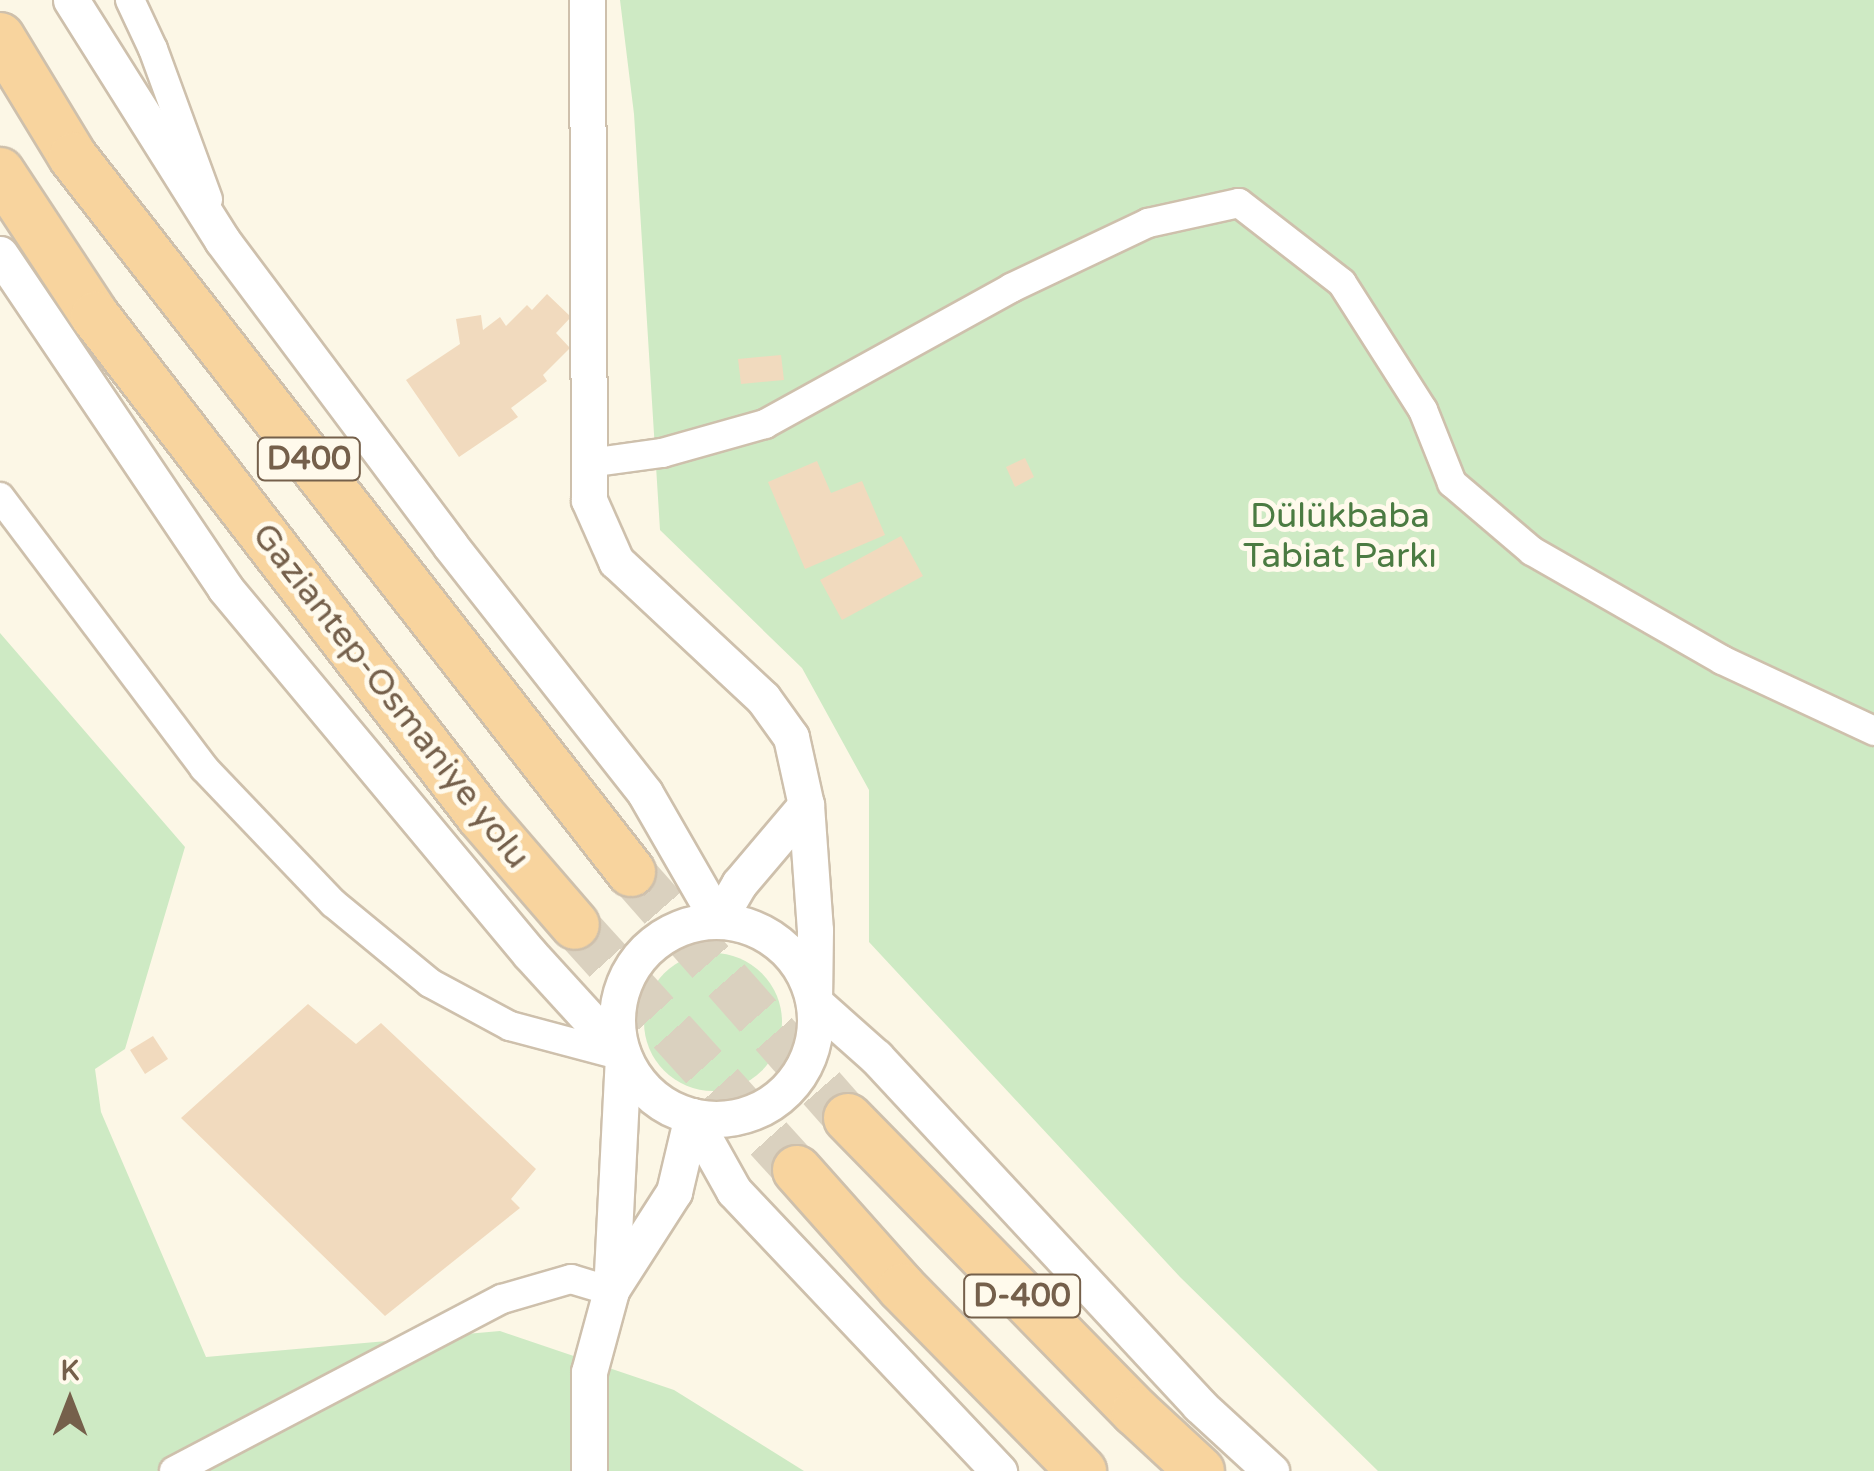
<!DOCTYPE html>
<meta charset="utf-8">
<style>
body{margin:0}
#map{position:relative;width:1874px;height:1471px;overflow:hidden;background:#fcf7e6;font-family:"Varela Round",sans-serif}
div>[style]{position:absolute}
.green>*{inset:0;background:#ceeac4}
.round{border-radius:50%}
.building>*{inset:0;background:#f1dabe}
.trunk-tunnel>*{height:48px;margin-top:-24px;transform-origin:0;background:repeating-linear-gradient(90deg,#dad1bf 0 48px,transparent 0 72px)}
.roads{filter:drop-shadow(2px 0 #cec0ac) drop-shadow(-2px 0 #cec0ac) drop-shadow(0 2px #cec0ac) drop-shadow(0 -2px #cec0ac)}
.minor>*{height:28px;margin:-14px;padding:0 14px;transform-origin:14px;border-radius:14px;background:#fff}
.tertiary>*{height:35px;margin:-17.5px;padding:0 17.5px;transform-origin:17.5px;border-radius:17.5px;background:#fff}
.tertiary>.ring{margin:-17.5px;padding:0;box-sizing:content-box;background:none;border:35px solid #fff;border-radius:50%}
.trunk>*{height:48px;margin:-24px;padding:0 24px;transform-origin:24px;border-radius:24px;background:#f8d49e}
span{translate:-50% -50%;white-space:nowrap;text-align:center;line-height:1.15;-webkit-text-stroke:10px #fffaec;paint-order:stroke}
.shield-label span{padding:2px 8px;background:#fffaec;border:2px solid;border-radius:8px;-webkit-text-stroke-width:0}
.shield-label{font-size:32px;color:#75604b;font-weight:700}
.park-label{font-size:35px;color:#4b7b42}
.street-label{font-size:35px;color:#75604b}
.north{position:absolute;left:20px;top:1351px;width:100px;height:100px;-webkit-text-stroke:8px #fffaec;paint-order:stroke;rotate:0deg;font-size:28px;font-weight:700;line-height:40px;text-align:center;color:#75604b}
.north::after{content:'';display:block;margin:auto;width:35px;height:45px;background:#75604b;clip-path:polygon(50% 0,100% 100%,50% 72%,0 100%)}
</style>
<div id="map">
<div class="green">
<i style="clip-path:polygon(620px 0,1874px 0,1874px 1471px,1378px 1471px,1180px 1277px,869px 942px,869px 790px,802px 668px,660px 530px,634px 114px)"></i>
<i style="clip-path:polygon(0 633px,185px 847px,125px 1049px,95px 1069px,101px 1112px,206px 1357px,500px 1331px,674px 1390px,804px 1471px,0 1471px)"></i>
<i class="round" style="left:644px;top:953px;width:138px;height:138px"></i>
</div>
<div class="building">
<i style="clip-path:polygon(547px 294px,571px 317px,556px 333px,570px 348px,543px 375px,547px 381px,511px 408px,518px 417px,459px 457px,406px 380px,460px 344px,456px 319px,481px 315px,483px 330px,500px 317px,506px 326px,527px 305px,532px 310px)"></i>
<i style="clip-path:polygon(781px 355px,784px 380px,741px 384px,738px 359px)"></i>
<i style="clip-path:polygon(1025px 458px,1034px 477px,1015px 487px,1006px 467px)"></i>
<i style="clip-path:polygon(817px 461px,831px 493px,862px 481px,885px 535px,805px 569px,768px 482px)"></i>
<i style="clip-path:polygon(901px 536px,923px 576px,842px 620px,820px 580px)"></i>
<i style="clip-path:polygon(308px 1004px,356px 1044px,381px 1023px,536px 1169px,511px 1199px,520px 1208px,385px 1316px,181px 1118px)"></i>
<i style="clip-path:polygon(153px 1036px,168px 1059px,145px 1074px,130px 1050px)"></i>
</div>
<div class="trunk-tunnel">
<i style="left:631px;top:872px;width:328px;rotate:48.6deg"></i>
<i style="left:575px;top:925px;width:331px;rotate:47.8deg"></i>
</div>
<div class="roads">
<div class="minor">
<i style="left:130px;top:0;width:54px;rotate:64.9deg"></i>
<i style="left:153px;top:49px;width:160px;rotate:69.9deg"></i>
<i style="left:589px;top:463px;width:74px;rotate:-7.8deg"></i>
<i style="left:662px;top:453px;width:107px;rotate:-15.7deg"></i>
<i style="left:765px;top:424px;width:281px;rotate:-28.9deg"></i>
<i style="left:1011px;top:288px;width:152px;rotate:-25.4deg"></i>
<i style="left:1148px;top:223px;width:93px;rotate:-12.4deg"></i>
<i style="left:1239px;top:203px;width:130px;rotate:37.8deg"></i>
<i style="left:1342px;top:283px;width:151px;rotate:57.5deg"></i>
<i style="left:1423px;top:410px;width:79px;rotate:68.3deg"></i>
<i style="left:1452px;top:483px;width:105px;rotate:40.4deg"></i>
<i style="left:1532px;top:551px;width:219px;rotate:29.8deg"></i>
<i style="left:1722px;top:660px;width:168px;rotate:25deg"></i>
<i style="left:0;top:497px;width:339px;rotate:53deg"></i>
<i style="left:204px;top:768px;width:187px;rotate:46.3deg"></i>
<i style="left:333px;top:903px;width:126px;rotate:39.5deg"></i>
<i style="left:430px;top:983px;width:91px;rotate:28.3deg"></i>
<i style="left:510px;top:1026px;width:117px;rotate:14.9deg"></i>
<i style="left:174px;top:1471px;width:370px;rotate:-27.7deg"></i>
<i style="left:502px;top:1299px;width:72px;rotate:-16.2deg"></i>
<i style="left:571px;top:1279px;width:42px;rotate:16.7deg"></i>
</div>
<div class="tertiary">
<i style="left:71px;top:0;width:284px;rotate:57.8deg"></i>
<i style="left:222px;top:240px;width:381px;rotate:53.2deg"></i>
<i style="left:450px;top:545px;width:315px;rotate:51.8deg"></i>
<i style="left:645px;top:793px;width:146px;rotate:60.1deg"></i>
<i style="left:587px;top:0;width:500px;rotate:89.77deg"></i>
<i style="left:589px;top:500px;width:67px;rotate:66.1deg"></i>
<i style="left:616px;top:561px;width:201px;rotate:43deg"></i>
<i style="left:763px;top:698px;width:48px;rotate:54.3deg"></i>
<i style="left:791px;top:737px;width:70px;rotate:77.6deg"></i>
<i style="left:806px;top:805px;width:125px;rotate:85.9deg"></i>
<i style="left:815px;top:930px;width:72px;rotate:90.8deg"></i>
<i style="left:814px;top:1002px;width:83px;rotate:41.6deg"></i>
<i style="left:876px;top:1057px;width:475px;rotate:47.1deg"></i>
<i style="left:1199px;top:1405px;width:98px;rotate:42.5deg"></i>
<i style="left:0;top:254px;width:403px;rotate:56deg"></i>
<i style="left:225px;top:588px;width:476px;rotate:50.2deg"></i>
<i style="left:530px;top:954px;width:138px;rotate:47.6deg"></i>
<i style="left:623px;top:1056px;width:235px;rotate:92.9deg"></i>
<i style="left:611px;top:1291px;width:84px;rotate:105.2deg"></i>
<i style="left:589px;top:1372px;width:99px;rotate:90deg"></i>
<i style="left:718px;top:920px;width:42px;rotate:-59.7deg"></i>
<i style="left:739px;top:884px;width:104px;rotate:-49.7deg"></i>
<i class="ring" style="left:617px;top:921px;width:163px;height:163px"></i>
<i style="left:692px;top:1116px;width:86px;rotate:60.8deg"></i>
<i style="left:734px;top:1191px;width:386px;rotate:46.6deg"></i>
<i style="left:611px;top:1290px;width:117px;rotate:-57.3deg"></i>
<i style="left:674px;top:1192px;width:78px;rotate:-76.7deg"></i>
</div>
<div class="trunk">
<i style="left:0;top:37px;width:140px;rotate:58.7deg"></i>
<i style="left:73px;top:157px;width:907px;rotate:52.03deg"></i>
<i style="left:0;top:172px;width:173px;rotate:56.6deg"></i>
<i style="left:95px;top:316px;width:630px;rotate:52.35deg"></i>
<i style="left:480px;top:815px;width:145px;rotate:49.2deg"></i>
<i style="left:848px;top:1118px;width:412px;rotate:45.6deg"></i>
<i style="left:1136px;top:1412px;width:87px;rotate:42.7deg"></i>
<i style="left:797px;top:1170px;width:158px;rotate:48.3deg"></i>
<i style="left:902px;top:1288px;width:257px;rotate:45.5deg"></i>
</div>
</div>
<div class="shield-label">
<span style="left:309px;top:459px">D400</span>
<span style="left:1022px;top:1296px">D-400</span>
</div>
<div class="park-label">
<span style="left:1340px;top:536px">Dülükbaba<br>Tabiat Parkı</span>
</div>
<div class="street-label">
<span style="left:391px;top:696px;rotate:52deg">Gaziantep-Osmaniye yolu</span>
</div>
<div class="north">K</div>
</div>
